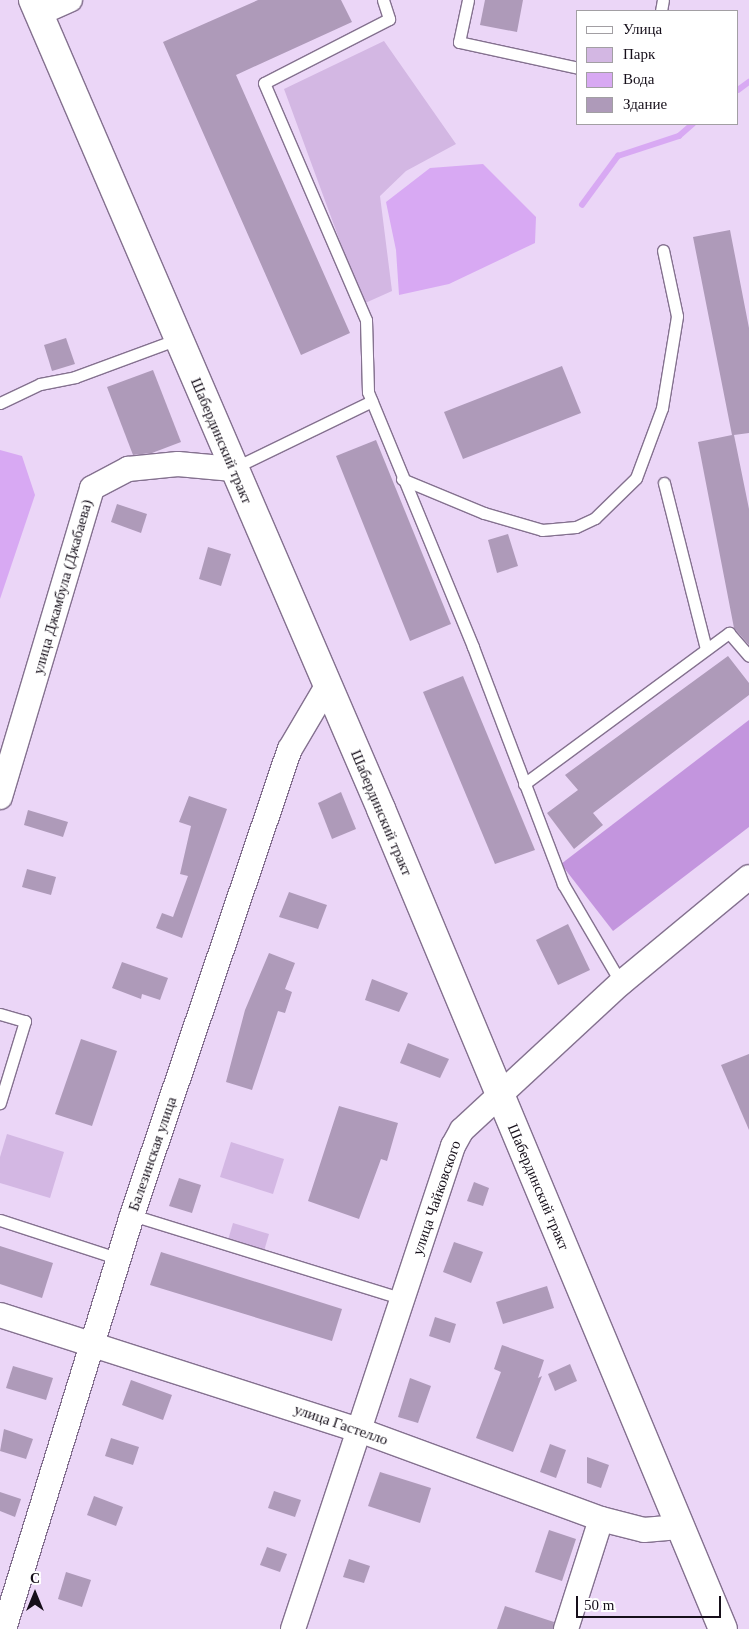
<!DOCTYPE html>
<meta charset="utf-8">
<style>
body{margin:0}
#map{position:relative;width:749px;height:1629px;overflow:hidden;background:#ebd6f7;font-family:"Times New Roman",serif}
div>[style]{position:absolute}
.green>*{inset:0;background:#d3b7e3}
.forest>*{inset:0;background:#c395de}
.water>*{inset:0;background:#d8a9f3}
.stream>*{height:5.5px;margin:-2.75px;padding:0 2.75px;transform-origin:2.75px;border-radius:2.75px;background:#d8a9f3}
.building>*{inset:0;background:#ae9ab9}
.roads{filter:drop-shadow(1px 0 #84718f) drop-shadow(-1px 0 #84718f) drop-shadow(0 1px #84718f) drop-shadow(0 -1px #84718f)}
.service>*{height:11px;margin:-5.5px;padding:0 5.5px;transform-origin:5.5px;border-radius:5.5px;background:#fff}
.minor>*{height:24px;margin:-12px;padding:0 12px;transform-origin:12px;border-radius:12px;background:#fff}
.secondary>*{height:28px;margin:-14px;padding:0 14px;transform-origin:14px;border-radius:14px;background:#fff}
span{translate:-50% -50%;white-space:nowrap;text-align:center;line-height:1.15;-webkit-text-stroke:5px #fff;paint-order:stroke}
.street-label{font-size:15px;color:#160f1a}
.legend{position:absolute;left:576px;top:10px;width:162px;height:115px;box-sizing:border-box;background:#fff;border:1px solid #a29fa3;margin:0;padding:6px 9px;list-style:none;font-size:15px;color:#160f1a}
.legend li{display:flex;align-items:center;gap:10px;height:25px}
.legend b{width:25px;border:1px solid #a29fa3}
.north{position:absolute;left:10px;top:1569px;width:50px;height:50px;-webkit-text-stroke:4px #fff;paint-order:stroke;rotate:0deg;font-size:14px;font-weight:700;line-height:20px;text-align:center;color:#160f1a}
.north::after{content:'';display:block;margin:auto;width:18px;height:22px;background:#160f1a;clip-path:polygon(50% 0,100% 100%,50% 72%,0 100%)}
.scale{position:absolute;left:576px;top:1596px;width:145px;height:22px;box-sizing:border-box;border:2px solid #160f1a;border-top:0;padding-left:6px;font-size:15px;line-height:18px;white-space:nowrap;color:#160f1a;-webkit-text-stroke:4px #fff;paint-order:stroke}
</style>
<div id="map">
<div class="green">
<i style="clip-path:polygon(384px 41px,456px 144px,406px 171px,380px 196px,392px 291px,363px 304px,284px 89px)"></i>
<i style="clip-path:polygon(7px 1134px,64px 1152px,50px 1198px,0 1183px,0 1157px)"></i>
<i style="clip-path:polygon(231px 1142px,284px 1159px,273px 1194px,220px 1177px)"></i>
<i style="clip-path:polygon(233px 1223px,269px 1234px,264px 1251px,228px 1240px)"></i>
</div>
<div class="forest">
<i style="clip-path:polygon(749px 720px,749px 827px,613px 931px,561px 864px)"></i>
</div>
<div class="water">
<i style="clip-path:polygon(483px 164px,536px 217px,535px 243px,449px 284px,399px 295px,396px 250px,386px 202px,430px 168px)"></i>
<i style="clip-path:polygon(0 450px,22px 456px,35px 495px,0 599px)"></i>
</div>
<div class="stream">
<i style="left:738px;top:90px;width:14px;rotate:-36deg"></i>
<i style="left:582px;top:205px;width:61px;rotate:-53.7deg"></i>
<i style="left:618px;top:156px;width:64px;rotate:-18.2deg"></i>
<i style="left:679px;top:136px;width:18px;rotate:-41deg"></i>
</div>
<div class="building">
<i style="clip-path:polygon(258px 0,341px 0,352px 22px,236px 75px,350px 333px,301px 355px,163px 42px)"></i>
<i style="clip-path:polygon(485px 0,523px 0,517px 32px,480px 25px)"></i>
<i style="clip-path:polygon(730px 230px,749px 328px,749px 433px,734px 435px,749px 509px,749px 645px,734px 628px,698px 442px,732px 435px,693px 237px)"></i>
<i style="clip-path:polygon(66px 338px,75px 364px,52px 371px,44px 345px)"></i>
<i style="clip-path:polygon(562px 366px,581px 413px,463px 459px,444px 412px)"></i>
<i style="clip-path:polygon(153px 370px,181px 442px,152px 453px,133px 455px,107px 387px)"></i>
<i style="clip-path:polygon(376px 440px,451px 624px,410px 641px,336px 456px)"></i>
<i style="clip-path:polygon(117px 504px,147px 514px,141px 533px,111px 522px)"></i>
<i style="clip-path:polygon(508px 534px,518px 566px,497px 573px,488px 540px)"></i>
<i style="clip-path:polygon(208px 547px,231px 554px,221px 586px,199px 579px)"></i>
<i style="clip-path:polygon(728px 656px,749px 683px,749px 695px,593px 813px,603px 825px,574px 849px,547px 813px,578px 790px,565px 775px)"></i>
<i style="clip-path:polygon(463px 676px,535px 850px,495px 864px,423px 692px)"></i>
<i style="clip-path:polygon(341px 792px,356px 829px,332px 839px,318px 803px)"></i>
<i style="clip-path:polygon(189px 796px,227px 809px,182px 938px,156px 928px,162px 913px,173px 917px,188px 876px,180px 874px,191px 826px,179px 822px)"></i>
<i style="clip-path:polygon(28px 810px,68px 822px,63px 837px,24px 825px)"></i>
<i style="clip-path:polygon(27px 869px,56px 877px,51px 895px,22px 887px)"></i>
<i style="clip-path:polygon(289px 892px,327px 905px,318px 929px,279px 917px)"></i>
<i style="clip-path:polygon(568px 924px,590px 970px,558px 985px,536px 940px)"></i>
<i style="clip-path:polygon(269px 953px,295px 963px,285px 989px,292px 992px,285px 1013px,278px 1011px,252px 1090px,226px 1082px,245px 1010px)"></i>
<i style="clip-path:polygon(122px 962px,168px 978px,160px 1000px,142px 994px,141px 999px,112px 988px)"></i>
<i style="clip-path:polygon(372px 979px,408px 993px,399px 1012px,365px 1000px)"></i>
<i style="clip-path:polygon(81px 1039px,117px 1051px,92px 1126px,55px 1114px)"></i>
<i style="clip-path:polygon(408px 1043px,449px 1059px,440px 1078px,400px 1063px)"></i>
<i style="clip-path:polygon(749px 1054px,749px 1130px,721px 1065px)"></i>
<i style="clip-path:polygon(339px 1106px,398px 1123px,387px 1161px,381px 1159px,359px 1219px,308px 1201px)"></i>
<i style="clip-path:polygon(179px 1178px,201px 1185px,192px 1213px,169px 1206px)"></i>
<i style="clip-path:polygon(474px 1182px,489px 1188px,483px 1206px,467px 1201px)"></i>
<i style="clip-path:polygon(454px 1242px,483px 1252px,471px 1283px,443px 1272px)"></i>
<i style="clip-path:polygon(0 1246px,53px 1263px,42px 1298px,0 1284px)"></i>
<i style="clip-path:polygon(161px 1252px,342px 1309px,332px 1341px,150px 1285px)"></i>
<i style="clip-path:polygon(547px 1286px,554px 1308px,503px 1324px,496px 1302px)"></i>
<i style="clip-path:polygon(435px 1317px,456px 1324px,450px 1343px,429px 1336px)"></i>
<i style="clip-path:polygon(502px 1345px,544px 1360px,538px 1378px,542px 1376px,513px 1452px,476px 1438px,501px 1372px,494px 1369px)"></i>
<i style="clip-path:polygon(570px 1364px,577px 1381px,555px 1391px,548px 1374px)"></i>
<i style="clip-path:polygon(13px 1366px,53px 1378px,46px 1400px,6px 1388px)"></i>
<i style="clip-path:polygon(410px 1378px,431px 1386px,418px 1423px,398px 1417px)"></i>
<i style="clip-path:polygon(131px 1380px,172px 1395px,163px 1420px,122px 1405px)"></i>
<i style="clip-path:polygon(4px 1429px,33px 1439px,26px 1459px,0 1451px)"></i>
<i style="clip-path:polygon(111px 1438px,139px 1447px,133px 1465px,105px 1456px)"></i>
<i style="clip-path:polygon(550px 1444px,566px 1450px,556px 1478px,540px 1472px)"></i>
<i style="clip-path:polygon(587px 1457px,609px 1465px,601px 1488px,587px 1483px)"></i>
<i style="clip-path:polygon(380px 1472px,431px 1488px,420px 1523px,368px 1506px)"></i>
<i style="clip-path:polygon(274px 1491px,301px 1500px,295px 1517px,268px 1508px)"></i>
<i style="clip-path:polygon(0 1492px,21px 1499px,15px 1517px,0 1511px)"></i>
<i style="clip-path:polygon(94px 1496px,123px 1507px,116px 1526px,87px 1515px)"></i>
<i style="clip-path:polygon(549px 1530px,576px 1539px,562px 1581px,535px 1572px)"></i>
<i style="clip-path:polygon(267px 1547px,287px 1554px,280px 1572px,260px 1565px)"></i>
<i style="clip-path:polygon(349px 1559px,370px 1566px,364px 1583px,343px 1577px)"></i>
<i style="clip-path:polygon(66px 1572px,91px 1580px,82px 1607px,58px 1599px)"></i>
<i style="clip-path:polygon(505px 1606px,554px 1622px,553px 1629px,497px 1629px)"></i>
</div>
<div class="roads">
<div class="service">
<i style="left:383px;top:0;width:20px;rotate:72deg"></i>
<i style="left:389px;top:19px;width:140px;rotate:152.9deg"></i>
<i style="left:264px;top:83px;width:258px;rotate:66.7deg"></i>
<i style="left:366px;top:320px;width:72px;rotate:88.4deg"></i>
<i style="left:368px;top:392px;width:276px;rotate:67.6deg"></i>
<i style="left:473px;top:647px;width:254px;rotate:69.2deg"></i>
<i style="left:563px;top:884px;width:115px;rotate:59.6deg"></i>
<i style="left:468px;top:0;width:43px;rotate:102.1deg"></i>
<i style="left:459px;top:42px;width:122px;rotate:12.3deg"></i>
<i style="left:661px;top:11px;width:11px;rotate:-80deg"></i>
<i style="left:0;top:403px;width:44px;rotate:-25.4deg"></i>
<i style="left:40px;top:384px;width:36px;rotate:-11deg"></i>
<i style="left:75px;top:377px;width:110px;rotate:-20.3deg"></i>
<i style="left:234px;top:468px;width:153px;rotate:-25.9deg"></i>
<i style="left:402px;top:479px;width:89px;rotate:22.5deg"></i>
<i style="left:484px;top:513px;width:60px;rotate:16.3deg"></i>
<i style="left:542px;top:530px;width:34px;rotate:-5deg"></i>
<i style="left:576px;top:527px;width:21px;rotate:-25deg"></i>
<i style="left:595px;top:518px;width:57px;rotate:-44.3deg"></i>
<i style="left:636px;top:478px;width:75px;rotate:-69.6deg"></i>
<i style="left:662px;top:408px;width:93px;rotate:-80.7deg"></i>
<i style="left:677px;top:316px;width:67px;rotate:-102deg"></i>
<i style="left:664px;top:483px;width:171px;rotate:75.8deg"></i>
<i style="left:524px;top:784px;width:255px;rotate:-36.4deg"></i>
<i style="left:729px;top:633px;width:30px;rotate:49deg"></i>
<i style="left:0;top:1014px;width:26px;rotate:16deg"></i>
<i style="left:25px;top:1021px;width:86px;rotate:107deg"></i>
<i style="left:132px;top:1215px;width:284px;rotate:17.2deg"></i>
<i style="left:0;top:1220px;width:125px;rotate:18.1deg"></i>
</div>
<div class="minor">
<i style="left:38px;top:14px;width:35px;rotate:-24deg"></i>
<i style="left:0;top:797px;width:322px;rotate:-73.4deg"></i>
<i style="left:92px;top:488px;width:41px;rotate:-27.8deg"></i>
<i style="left:128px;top:469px;width:50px;rotate:-5.7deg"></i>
<i style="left:178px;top:464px;width:55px;rotate:5.2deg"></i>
<i style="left:0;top:1315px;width:377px;rotate:17.8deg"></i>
<i style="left:359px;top:1430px;width:258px;rotate:20.2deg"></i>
<i style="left:601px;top:1519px;width:44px;rotate:14.3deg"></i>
<i style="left:644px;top:1530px;width:38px;rotate:-5deg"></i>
<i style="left:4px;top:1629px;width:433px;rotate:-72.8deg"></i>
<i style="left:132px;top:1215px;width:492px;rotate:-71.3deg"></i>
<i style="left:290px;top:749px;width:71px;rotate:-59.5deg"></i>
<i style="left:293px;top:1629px;width:509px;rotate:-71.67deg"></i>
<i style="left:453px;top:1146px;width:18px;rotate:-61deg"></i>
<i style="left:462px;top:1130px;width:217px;rotate:-42.8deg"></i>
<i style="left:621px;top:983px;width:166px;rotate:-39.6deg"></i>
<i style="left:566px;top:1629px;width:115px;rotate:-72.3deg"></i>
</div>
<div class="secondary">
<i style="left:33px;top:0;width:881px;rotate:66.72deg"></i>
<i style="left:381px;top:809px;width:888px;rotate:67.36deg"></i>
</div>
</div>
<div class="street-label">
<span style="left:221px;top:441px;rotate:67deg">Шабердинский тракт</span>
<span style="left:63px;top:587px;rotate:-74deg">улица Джамбула (Джабаева)</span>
<span style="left:381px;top:813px;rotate:67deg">Шабердинский тракт</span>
<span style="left:153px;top:1154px;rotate:-71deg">Балезинская улица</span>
<span style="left:538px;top:1187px;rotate:67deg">Шабердинский тракт</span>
<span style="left:437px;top:1198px;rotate:-71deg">улица Чайковского</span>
<span style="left:341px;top:1425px;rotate:19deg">улица Гастелло</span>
</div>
<ul class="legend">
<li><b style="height:6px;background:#fff"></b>Улица</li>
<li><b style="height:14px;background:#d3b7e3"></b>Парк</li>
<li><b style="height:14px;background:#d8a9f3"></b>Вода</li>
<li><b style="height:14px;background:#ae9ab9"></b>Здание</li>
</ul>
<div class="north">С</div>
<div class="scale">50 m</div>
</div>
